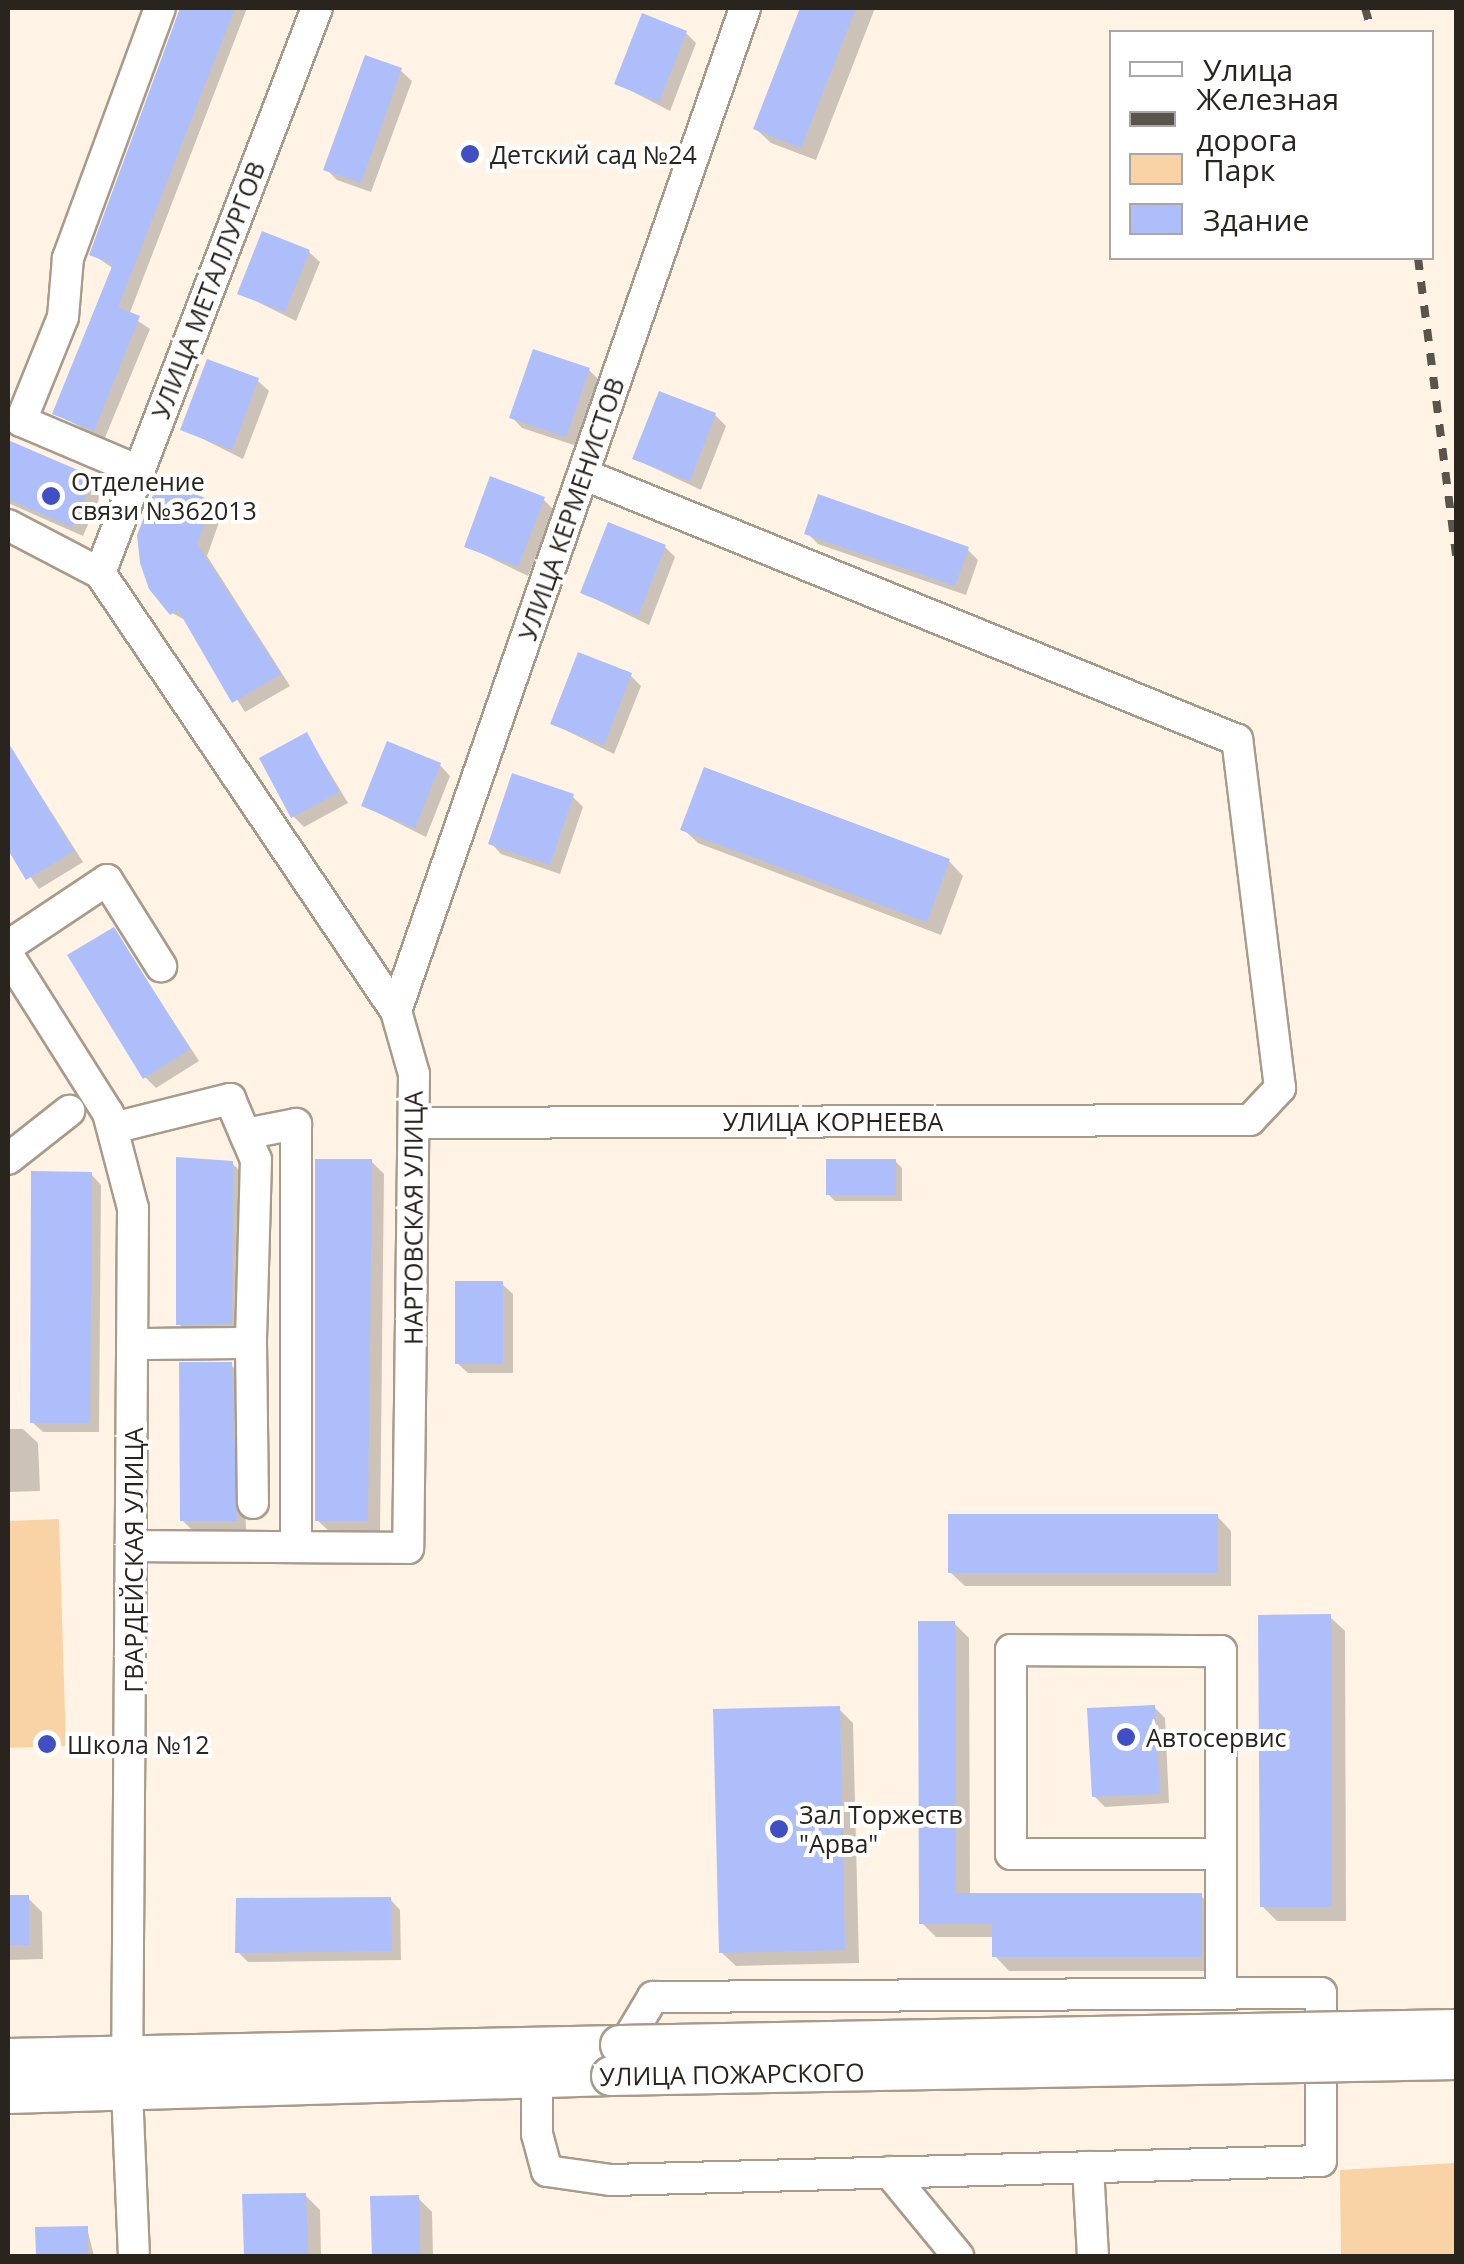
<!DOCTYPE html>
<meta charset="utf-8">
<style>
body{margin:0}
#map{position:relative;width:1464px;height:2264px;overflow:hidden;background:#fff3e5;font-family:"Open Sans",sans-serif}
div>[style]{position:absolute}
.green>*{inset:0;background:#f9d3a5}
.shadow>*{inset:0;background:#0003}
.building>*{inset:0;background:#adbefb}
.roads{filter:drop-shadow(2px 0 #a99b8b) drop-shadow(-2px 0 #a99b8b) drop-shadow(0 2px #a99b8b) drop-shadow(0 -2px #a99b8b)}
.minor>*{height:30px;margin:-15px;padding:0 15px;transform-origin:15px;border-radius:15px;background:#fff}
.major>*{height:38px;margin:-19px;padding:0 19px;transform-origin:19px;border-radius:19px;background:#fff}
.rail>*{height:8px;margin-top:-4px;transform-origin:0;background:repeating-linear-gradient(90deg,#5a544c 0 12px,transparent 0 24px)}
.bridges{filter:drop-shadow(2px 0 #a99b8b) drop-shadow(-2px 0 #a99b8b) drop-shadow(0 2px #a99b8b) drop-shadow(0 -2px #a99b8b)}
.major-bridge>*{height:38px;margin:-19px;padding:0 19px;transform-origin:19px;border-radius:19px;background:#fff}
.dots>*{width:28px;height:28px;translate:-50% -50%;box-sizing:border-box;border:5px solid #fff;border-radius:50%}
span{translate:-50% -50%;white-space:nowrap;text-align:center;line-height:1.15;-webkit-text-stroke:8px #fff;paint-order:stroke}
.poi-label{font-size:25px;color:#29241e}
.left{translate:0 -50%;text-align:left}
.street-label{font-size:25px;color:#29241e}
.frame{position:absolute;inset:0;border:10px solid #29241e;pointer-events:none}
.legend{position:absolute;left:1109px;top:30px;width:325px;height:230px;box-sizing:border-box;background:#fff;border:2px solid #a9a7a5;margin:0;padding:12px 18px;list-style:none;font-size:30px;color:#29241e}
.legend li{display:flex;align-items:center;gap:20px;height:50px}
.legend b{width:50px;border:2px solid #a9a7a5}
</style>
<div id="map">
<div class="green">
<i style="clip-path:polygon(59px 1519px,66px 1746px,8px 1748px,8px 1521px)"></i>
<i style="clip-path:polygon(1456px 2163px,1456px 2256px,1341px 2256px,1340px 2170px)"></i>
</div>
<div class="shadow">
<i style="clip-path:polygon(187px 8px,247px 8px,129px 315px,150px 329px,104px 440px,55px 413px,114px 269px,92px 254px)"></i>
<i style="clip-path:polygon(803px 8px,875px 8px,816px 160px,771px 143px,756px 129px)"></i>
<i style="clip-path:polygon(686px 33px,696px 43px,670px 111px,616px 83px)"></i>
<i style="clip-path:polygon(401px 71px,412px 81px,371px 192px,337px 180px,326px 169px)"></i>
<i style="clip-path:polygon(309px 252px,320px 262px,296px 321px,240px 293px)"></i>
<i style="clip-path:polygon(589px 370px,600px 381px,577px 446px,522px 428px,512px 417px)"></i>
<i style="clip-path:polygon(258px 381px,269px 391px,243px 459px,183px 429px)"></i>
<i style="clip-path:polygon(715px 415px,726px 426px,701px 490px,635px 459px)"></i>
<i style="clip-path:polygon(8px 443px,103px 490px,83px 536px,8px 503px)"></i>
<i style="clip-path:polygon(543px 499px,554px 510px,528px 576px,466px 546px)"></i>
<i style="clip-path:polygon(211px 503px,222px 514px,207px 556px,290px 686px,245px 712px,187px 621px,172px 613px)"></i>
<i style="clip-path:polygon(807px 533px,967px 549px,978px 560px,966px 595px,818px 544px)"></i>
<i style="clip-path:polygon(665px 547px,675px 557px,649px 625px,583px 593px)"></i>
<i style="clip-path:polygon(630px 675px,641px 686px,614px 754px,553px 724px)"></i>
<i style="clip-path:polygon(307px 735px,348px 803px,304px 827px,293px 816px)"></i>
<i style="clip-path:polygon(8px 744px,83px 862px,39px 889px,8px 845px)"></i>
<i style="clip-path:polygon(440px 765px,450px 776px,426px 837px,364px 806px)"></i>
<i style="clip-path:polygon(572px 796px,583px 807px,560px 874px,501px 854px,491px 843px)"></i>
<i style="clip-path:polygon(683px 829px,949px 861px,963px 876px,941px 935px,698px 843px)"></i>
<i style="clip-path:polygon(114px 930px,199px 1061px,156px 1088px,145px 1077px)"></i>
<i style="clip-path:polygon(371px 1161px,384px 1174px,380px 1532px,330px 1532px,317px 1520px)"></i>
<i style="clip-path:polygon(895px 1161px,902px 1168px,902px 1201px,835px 1201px,828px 1194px)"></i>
<i style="clip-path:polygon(232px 1163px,247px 1178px,245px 1338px,193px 1338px,179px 1324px)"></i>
<i style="clip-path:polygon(91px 1174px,101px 1185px,99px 1432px,43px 1432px,32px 1422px)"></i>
<i style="clip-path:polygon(502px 1284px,513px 1294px,513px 1373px,468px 1373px,457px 1363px)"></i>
<i style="clip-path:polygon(230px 1364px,241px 1375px,246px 1530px,193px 1531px,182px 1520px)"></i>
<i style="clip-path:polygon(8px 1429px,23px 1429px,38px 1443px,40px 1491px,8px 1492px)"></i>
<i style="clip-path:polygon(1217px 1516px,1231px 1531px,1231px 1586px,965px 1586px,950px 1572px)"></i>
<i style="clip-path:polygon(1330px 1617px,1345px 1631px,1346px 1921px,1277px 1921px,1262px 1906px)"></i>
<i style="clip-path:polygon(954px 1623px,969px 1638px,970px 1896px,1201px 1896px,1216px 1910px,1216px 1971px,1009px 1971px,995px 1956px,995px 1937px,936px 1937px,922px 1923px)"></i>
<i style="clip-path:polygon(1154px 1707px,1165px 1718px,1169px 1803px,1105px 1807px,1094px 1796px)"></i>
<i style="clip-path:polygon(839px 1709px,853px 1723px,859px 1963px,736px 1966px,721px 1952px)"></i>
<i style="clip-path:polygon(8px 1898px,28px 1898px,42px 1912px,43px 1959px,8px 1960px)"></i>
<i style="clip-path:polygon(390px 1899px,400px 1910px,401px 1960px,248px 1962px,238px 1952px)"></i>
<i style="clip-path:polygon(305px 2195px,320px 2210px,321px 2256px,246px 2256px,245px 2197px)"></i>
<i style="clip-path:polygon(373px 2198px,418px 2198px,432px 2212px,433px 2256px,374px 2256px)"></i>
<i style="clip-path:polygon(87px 2228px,94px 2256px,38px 2256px,38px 2230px)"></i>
</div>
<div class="building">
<i style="clip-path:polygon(180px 8px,235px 8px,118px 307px,140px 316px,94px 431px,52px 414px,113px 264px,89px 255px)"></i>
<i style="clip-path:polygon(800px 8px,856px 8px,801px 148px,753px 129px)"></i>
<i style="clip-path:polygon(642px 13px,687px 31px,659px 102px,614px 84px)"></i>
<i style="clip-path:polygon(365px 55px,402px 68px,361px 183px,323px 170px)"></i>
<i style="clip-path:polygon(262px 231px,310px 250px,285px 312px,237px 294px)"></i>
<i style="clip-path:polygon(533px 349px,590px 368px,566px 437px,509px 418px)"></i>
<i style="clip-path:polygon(207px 359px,259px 378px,232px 450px,180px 430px)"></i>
<i style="clip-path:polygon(659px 391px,716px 413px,690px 481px,632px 459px)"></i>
<i style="clip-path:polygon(8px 440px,94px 477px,72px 527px,8px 499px)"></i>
<i style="clip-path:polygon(490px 476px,545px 497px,518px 567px,464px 547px)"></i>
<i style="clip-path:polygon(159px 480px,213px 501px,197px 544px,281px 674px,232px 703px,178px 610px,170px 615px,149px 589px,140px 563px,137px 535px)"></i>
<i style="clip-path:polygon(818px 494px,969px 547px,955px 586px,804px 534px)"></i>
<i style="clip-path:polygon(608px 522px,666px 545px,638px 616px,580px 593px)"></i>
<i style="clip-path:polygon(578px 652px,632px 673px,604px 745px,550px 724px)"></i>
<i style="clip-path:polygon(307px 732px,339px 792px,291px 818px,259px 758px)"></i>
<i style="clip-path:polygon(387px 741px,441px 763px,415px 828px,361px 806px)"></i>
<i style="clip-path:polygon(8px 742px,74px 851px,26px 880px,8px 850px)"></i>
<i style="clip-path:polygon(704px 767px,950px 859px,927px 922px,680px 830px)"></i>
<i style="clip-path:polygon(512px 773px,574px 794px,550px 865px,488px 844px)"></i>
<i style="clip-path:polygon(114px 927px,190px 1049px,143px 1079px,67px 955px)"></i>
<i style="clip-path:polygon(176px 1157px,233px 1161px,232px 1324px,176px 1325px)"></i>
<i style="clip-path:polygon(315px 1159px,372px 1159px,368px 1521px,315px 1521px)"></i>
<i style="clip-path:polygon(826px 1159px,896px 1159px,896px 1195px,826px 1195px)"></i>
<i style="clip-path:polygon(31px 1171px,92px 1172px,90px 1423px,30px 1423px)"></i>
<i style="clip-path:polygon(455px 1281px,503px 1281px,503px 1364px,455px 1364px)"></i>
<i style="clip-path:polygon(179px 1362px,232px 1362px,237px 1521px,180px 1521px)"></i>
<i style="clip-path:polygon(948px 1514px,1218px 1514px,1218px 1573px,948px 1573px)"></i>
<i style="clip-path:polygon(1331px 1614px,1332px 1907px,1260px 1907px,1258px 1615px)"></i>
<i style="clip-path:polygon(918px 1621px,955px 1621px,956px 1893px,1202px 1893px,1202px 1957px,992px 1957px,992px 1924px,919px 1924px)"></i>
<i style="clip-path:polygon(1155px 1705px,1160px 1794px,1092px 1797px,1087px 1708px)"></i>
<i style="clip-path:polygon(840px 1706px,845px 1950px,719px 1953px,713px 1709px)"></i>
<i style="clip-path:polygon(8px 1895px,29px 1895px,29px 1945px,8px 1945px)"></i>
<i style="clip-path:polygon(391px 1897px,392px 1951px,235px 1953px,236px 1898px)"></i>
<i style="clip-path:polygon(306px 2193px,308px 2256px,244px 2256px,242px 2194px)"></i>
<i style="clip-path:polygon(419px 2195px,420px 2256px,372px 2256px,370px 2196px)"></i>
<i style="clip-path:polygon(88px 2226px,88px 2256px,36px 2256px,35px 2227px)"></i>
</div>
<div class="roads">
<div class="minor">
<i style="left:139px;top:471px;width:128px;rotate:-157deg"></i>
<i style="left:21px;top:421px;width:112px;rotate:-68deg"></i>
<i style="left:63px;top:317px;width:59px;rotate:-85.2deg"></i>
<i style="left:68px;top:258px;width:266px;rotate:-69.8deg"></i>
<i style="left:8px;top:525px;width:104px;rotate:27.6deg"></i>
<i style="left:100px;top:573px;width:529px;rotate:55.95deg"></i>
<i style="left:396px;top:1011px;width:66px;rotate:74.1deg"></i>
<i style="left:414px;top:1074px;width:474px;rotate:90.7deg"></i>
<i style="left:408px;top:1548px;width:273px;rotate:-179.6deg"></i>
<i style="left:100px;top:573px;width:605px;rotate:-68.99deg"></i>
<i style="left:8px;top:946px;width:119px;rotate:-33.7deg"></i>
<i style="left:107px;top:880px;width:102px;rotate:57.9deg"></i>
<i style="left:8px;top:955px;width:187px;rotate:57.7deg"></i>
<i style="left:108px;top:1113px;width:98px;rotate:75.3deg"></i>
<i style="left:133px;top:1208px;width:882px;rotate:90.39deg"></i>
<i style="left:127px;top:2090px;width:166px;rotate:87.6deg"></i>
<i style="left:396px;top:1011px;width:1062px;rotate:-70.81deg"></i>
<i style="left:416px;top:1123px;width:834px;rotate:-0.21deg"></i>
<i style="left:1250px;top:1120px;width:44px;rotate:-46.8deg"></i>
<i style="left:1280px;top:1088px;width:351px;rotate:-97deg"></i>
<i style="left:1237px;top:740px;width:706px;rotate:-157.87deg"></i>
<i style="left:113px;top:1128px;width:121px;rotate:-13.9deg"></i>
<i style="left:230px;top:1099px;width:66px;rotate:66.9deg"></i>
<i style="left:256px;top:1160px;width:183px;rotate:91.6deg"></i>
<i style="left:245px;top:1134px;width:52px;rotate:-11.1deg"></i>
<i style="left:296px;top:1124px;width:423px;rotate:90deg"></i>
<i style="left:8px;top:1159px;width:78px;rotate:-38.2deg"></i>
<i style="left:134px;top:1344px;width:117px;rotate:-0.5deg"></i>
<i style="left:251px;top:1343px;width:160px;rotate:89.3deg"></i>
<i style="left:1221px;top:1854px;width:210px;rotate:180deg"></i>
<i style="left:1011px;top:1854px;width:204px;rotate:-90deg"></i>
<i style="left:1011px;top:1650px;width:210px;rotate:0.3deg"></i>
<i style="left:1221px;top:1651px;width:343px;rotate:90deg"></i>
<i style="left:537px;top:2079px;width:55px;rotate:90deg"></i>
<i style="left:537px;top:2134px;width:38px;rotate:75deg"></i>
<i style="left:547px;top:2171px;width:65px;rotate:8deg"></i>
<i style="left:611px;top:2180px;width:710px;rotate:-1.53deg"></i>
<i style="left:1321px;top:2161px;width:168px;rotate:-90deg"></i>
<i style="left:1321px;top:1993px;width:668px;rotate:179.66deg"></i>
<i style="left:653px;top:1997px;width:72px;rotate:120.8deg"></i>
<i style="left:1088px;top:2167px;width:89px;rotate:86.8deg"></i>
<i style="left:889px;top:2172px;width:109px;rotate:50.6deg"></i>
</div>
<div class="major">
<i style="left:8px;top:2058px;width:612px;rotate:-1.22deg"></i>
<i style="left:8px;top:2094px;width:603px;rotate:-1.71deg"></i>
</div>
</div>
<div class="rail">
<i style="left:1365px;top:8px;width:25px;rotate:74deg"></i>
<i style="left:1418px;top:258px;width:300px;rotate:82.7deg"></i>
</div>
<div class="bridges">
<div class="major-bridge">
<i style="left:620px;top:2045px;width:836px;rotate:-1.1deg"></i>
<i style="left:611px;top:2076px;width:845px;rotate:-1.08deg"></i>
</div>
</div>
<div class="dots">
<i style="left:470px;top:154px;background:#404fc3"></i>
<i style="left:51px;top:496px;background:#404fc3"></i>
<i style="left:1126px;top:1737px;background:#404fc3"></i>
<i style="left:47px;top:1744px;background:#404fc3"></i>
<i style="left:779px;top:1829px;background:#404fc3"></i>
</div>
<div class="poi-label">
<span class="left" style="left:490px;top:154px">Детский сад №24</span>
<span class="left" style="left:71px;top:496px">Отделение<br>связи №362013</span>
<span class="left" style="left:1146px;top:1737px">Автосервис</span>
<span class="left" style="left:67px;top:1744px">Школа №12</span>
<span class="left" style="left:799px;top:1829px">Зал Торжеств<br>"Арва"</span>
</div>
<div class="street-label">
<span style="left:208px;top:290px;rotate:-69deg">УЛИЦА МЕТАЛЛУРГОВ</span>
<span style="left:571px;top:509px;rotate:-71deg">УЛИЦА КЕРМЕНИСТОВ</span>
<span style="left:833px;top:1121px">УЛИЦА КОРНЕЕВА</span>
<span style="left:413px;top:1218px;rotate:-90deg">НАРТОВСКАЯ УЛИЦА</span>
<span style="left:133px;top:1560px;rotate:-90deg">ГВАРДЕЙСКАЯ УЛИЦА</span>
<span style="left:732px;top:2074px;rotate:-1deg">УЛИЦА ПОЖАРСКОГО</span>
</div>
<div class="frame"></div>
<ul class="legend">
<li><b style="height:12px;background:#fff"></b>Улица</li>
<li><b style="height:12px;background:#5a544c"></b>Железная дорога</li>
<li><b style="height:28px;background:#f9d3a5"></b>Парк</li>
<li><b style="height:28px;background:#adbefb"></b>Здание</li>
</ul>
</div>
